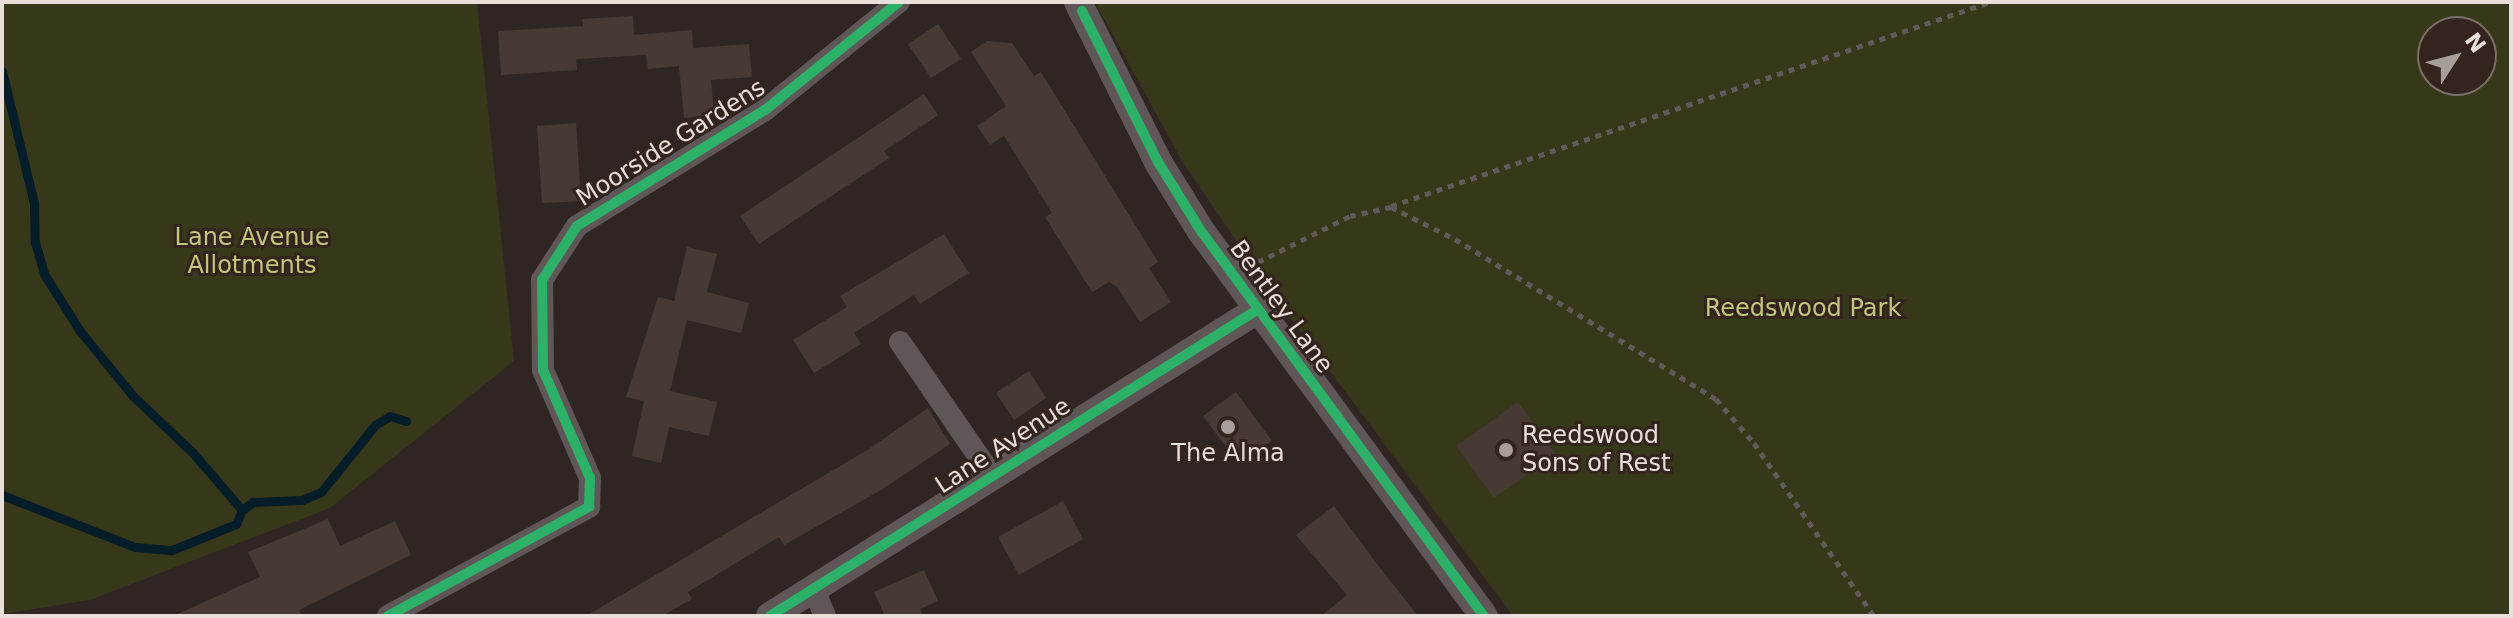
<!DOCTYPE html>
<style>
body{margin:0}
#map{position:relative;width:2513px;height:618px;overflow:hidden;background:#2f2623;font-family:"DejaVu Sans",sans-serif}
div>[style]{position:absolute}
.green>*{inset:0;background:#373719}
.stream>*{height:9px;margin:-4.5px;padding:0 4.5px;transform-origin:4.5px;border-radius:4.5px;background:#041d28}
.building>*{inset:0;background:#473a35}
.path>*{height:5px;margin-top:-2.5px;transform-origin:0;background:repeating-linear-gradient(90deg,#615a59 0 6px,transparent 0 12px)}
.minor>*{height:22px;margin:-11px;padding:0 11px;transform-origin:11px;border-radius:11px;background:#5f5757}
.tertiary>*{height:28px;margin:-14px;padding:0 14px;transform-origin:14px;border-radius:14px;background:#5f5757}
.cycleway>*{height:10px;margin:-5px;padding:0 5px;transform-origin:5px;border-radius:5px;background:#2db169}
.dots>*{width:22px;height:22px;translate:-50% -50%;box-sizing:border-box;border:4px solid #34241e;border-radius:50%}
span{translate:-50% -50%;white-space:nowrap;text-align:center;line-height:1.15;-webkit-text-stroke:6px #34241e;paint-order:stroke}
.street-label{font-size:24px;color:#e8deda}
.park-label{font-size:24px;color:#c0c77a}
.poi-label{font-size:24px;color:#e8deda}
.left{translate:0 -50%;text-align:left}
.frame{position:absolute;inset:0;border:4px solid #e8deda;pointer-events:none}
.north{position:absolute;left:2417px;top:16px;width:80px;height:80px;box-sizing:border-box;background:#34241e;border:2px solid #7c6e69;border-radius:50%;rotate:54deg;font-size:22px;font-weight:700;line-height:32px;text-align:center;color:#e8deda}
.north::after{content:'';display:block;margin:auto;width:28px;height:36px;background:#a79e9a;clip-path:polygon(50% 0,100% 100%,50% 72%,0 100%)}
</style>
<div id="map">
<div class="green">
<i style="clip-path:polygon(477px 2px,514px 361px,330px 508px,90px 600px,2px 614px,2px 4px)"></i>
<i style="clip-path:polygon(evenodd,1095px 2px,2511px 2px,2511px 616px,1513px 616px,1276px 299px,1182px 161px,1095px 2px,2433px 32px,2481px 32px,2481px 80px,2433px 80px,2433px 32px)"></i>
</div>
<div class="stream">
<i style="left:2px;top:71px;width:136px;rotate:76.4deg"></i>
<i style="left:34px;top:203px;width:39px;rotate:89deg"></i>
<i style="left:35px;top:242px;width:33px;rotate:74deg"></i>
<i style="left:44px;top:274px;width:67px;rotate:57.7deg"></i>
<i style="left:80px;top:331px;width:84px;rotate:50.8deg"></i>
<i style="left:133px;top:396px;width:83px;rotate:43.5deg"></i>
<i style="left:193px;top:453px;width:75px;rotate:49.3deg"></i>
<i style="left:2px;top:495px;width:143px;rotate:21.4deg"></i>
<i style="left:135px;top:547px;width:37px;rotate:5deg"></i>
<i style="left:172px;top:550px;width:69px;rotate:-22.1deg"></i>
<i style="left:236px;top:524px;width:15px;rotate:-67deg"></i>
<i style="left:242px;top:510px;width:14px;rotate:-36deg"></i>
<i style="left:253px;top:502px;width:49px;rotate:-2.3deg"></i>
<i style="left:302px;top:500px;width:21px;rotate:-23deg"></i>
<i style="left:321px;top:492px;width:86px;rotate:-51.1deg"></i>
<i style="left:375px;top:425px;width:17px;rotate:-31deg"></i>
<i style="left:390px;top:416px;width:17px;rotate:17deg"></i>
</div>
<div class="building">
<i style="clip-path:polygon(633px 16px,634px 35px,692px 30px,693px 48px,749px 44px,752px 77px,711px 80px,714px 115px,684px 118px,679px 66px,648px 69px,646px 55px,576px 59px,577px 70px,501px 75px,498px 31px,583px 26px,582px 19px)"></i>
<i style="clip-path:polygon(938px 24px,961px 59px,931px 78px,908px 44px)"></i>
<i style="clip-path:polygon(987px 41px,1012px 43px,1034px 76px,1041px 72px,1158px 262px,1149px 268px,1171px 302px,1140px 322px,1117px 287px,1109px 282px,1092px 292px,1045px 217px,1052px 213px,1004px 136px,990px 145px,977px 126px,1006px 106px,971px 52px)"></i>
<i style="clip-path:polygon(924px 94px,938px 115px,884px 151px,889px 158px,759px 244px,740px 216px)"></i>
<i style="clip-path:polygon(576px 123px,581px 201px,542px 203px,537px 126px)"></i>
<i style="clip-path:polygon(944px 234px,969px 273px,920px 304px,914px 295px,854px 333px,861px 344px,814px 373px,793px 340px,847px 307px,840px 296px)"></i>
<i style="clip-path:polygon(687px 247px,717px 254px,707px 292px,749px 303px,741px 333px,687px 320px,670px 391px,717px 402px,709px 436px,669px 427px,661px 463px,632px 456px,644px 401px,626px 397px,658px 297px,674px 301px)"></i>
<i style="clip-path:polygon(1029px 371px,1046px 398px,1014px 420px,996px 393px)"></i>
<i style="clip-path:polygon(1236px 392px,1272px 441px,1239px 464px,1203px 416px)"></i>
<i style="clip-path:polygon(1518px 402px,1556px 454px,1494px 498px,1456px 446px)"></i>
<i style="clip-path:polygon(928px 408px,950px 444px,881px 490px,784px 545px,779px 537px,688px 592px,692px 599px,662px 616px,586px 616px,869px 449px)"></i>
<i style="clip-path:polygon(1063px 501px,1083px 539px,1019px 575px,998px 537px)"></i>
<i style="clip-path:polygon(1334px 506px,1377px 564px,1418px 616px,1321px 616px,1347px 595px,1296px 535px)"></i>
<i style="clip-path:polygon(328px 519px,340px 546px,395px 521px,411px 555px,299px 610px,302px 616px,173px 616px,260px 577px,248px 552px)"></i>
<i style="clip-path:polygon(924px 570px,938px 601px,920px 609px,923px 616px,885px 616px,874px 592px)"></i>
</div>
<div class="path">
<i style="left:1391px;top:206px;width:633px;rotate:-18.81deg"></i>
<i style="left:1258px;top:262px;width:103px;rotate:-26.6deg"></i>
<i style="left:1350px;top:216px;width:42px;rotate:-12.4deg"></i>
<i style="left:1391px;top:207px;width:72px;rotate:26.6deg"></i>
<i style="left:1455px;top:239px;width:306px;rotate:31.5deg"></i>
<i style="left:1716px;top:399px;width:58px;rotate:49.2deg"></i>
<i style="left:1754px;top:443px;width:211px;rotate:55.3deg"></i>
</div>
<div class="minor">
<i style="left:900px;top:342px;width:163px;rotate:55.5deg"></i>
<i style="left:814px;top:590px;width:28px;rotate:67deg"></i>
<i style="left:388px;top:616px;width:229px;rotate:-28.5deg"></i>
<i style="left:589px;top:507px;width:29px;rotate:-88deg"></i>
<i style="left:590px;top:478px;width:118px;rotate:-113.5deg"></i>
<i style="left:543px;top:370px;width:90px;rotate:-90.6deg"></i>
<i style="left:542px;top:280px;width:64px;rotate:-57.1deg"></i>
<i style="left:577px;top:226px;width:221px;rotate:-31.7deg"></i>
<i style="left:765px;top:110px;width:172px;rotate:-38.9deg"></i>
</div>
<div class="tertiary">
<i style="left:1078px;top:2px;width:179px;rotate:63.4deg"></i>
<i style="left:1158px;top:162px;width:81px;rotate:58.1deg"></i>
<i style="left:1201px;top:231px;width:478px;rotate:53.7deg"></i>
<i style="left:770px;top:616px;width:575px;rotate:-32.14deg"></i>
</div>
<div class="cycleway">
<i style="left:1082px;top:11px;width:169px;rotate:63.3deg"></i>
<i style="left:1158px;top:162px;width:81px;rotate:58.1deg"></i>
<i style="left:1201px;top:231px;width:478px;rotate:53.7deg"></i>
<i style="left:388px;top:616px;width:229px;rotate:-28.5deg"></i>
<i style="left:589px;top:507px;width:29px;rotate:-88deg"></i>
<i style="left:590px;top:478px;width:118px;rotate:-113.5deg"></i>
<i style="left:543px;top:370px;width:90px;rotate:-90.6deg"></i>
<i style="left:542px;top:280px;width:64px;rotate:-57.1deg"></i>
<i style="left:577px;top:226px;width:221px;rotate:-31.7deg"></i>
<i style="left:765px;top:110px;width:172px;rotate:-38.9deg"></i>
<i style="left:770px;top:616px;width:575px;rotate:-32.14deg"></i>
</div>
<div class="dots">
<i style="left:1228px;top:427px;background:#a79e9a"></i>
<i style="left:1506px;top:450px;background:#a79e9a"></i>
</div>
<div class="street-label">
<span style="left:671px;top:143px;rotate:-32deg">Moorside Gardens</span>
<span style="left:1281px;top:307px;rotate:54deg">Bentley Lane</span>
<span style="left:1003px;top:446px;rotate:-33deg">Lane Avenue</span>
</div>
<div class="park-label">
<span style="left:252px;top:252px">Lane Avenue<br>Allotments</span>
<span style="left:1803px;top:309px">Reedswood Park</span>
</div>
<div class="poi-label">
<span class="left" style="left:1522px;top:450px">Reedswood<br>Sons of Rest</span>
<span style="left:1228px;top:454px">The Alma</span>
</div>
<div class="frame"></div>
<div class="north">N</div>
</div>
